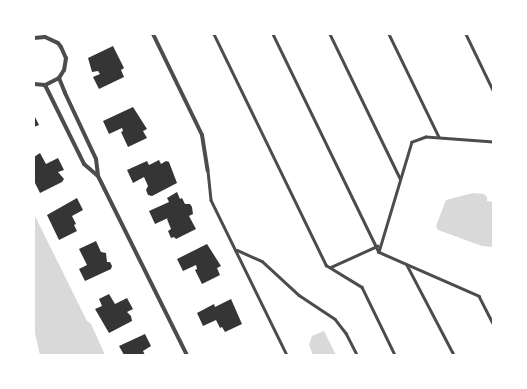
<!DOCTYPE html>
<style>
body{margin:0}
#map{position:relative;width:527px;height:389px;overflow:hidden;background:#fff;font-family:Poppins,sans-serif}
div>[style]{position:absolute}
.water>*{inset:0;background:#d9d9d9}
.building>*{inset:0;background:#353535}
.service>*{height:2.5px;margin:-1.25px;padding:0 1.25px;transform-origin:1.25px;border-radius:1.25px;background:#4c4c4c}
.minor>*{height:4px;margin:-2px;padding:0 2px;transform-origin:2px;border-radius:2px;background:#4c4c4c}
span{translate:-50% -50%;white-space:nowrap;text-align:center;line-height:1.15;-webkit-text-stroke:4px #fff;paint-order:stroke}
.frame{position:absolute;inset:0;border:35px solid #fff;pointer-events:none}
</style>
<div id="map">
<div class="water">
<i style="clip-path:polygon(473px 193px,484px 194px,487px 197px,487px 201px,493px 202px,493px 247px,482px 246px,438px 230px,436px 226px,446px 200px)"></i>
<i style="clip-path:polygon(34px 214px,87px 321px,91px 324px,105px 355px,40px 355px,34px 329px)"></i>
<i style="clip-path:polygon(324px 331px,336px 355px,313px 355px,309px 345px,312px 336px)"></i>
</div>
<div class="building">
<i style="clip-path:polygon(113px 46px,124px 68px,121px 70px,124px 77px,99px 89px,93px 77px,100px 74px,98px 71px,92px 72px,88px 58px)"></i>
<i style="clip-path:polygon(133px 107px,147px 129px,143px 131px,147px 138px,128px 147px,121px 132px,123px 131px,122px 128px,109px 134px,103px 121px)"></i>
<i style="clip-path:polygon(34px 115px,39px 125px,34px 127px)"></i>
<i style="clip-path:polygon(40px 153px,46px 164px,58px 158px,64px 170px,58px 172px,64px 179px,62px 182px,40px 193px,34px 181px,34px 157px)"></i>
<i style="clip-path:polygon(159px 160px,161px 164px,166px 161px,169px 162px,177px 183px,152px 196px,148px 195px,146px 190px,148px 186px,144px 177px,133px 183px,127px 170px,147px 161px,149px 165px)"></i>
<i style="clip-path:polygon(177px 192px,180px 199px,182px 198px,185px 204px,190px 204px,192px 207px,193px 214px,189px 216px,196px 229px,176px 239px,174px 237px,171px 238px,168px 231px,171px 229px,167px 219px,168px 218px,155px 224px,149px 211px,169px 202px,167px 198px)"></i>
<i style="clip-path:polygon(77px 198px,83px 210px,72px 216px,76px 224px,74px 225px,77px 231px,59px 240px,47px 215px)"></i>
<i style="clip-path:polygon(96px 241px,101px 252px,106px 253px,107px 262px,110px 262px,112px 266px,111px 269px,85px 281px,79px 269px,87px 265px,79px 249px)"></i>
<i style="clip-path:polygon(207px 244px,221px 266px,217px 268px,220px 275px,202px 284px,195px 270px,197px 269px,196px 265px,183px 271px,177px 259px)"></i>
<i style="clip-path:polygon(109px 294px,115px 304px,127px 298px,133px 309px,127px 312px,131px 316px,132px 321px,109px 333px,95px 309px,102px 306px,99px 299px)"></i>
<i style="clip-path:polygon(231px 299px,242px 324px,225px 332px,222px 327px,220px 328px,216px 320px,203px 326px,197px 313px,214px 304px,215px 307px)"></i>
<i style="clip-path:polygon(145px 334px,151px 346px,143px 351px,145px 355px,124px 355px,119px 346px)"></i>
</div>
<div class="service">
<i style="left:214px;top:34px;width:257px;rotate:64.1deg"></i>
<i style="left:326px;top:265px;width:42px;rotate:31.4deg"></i>
<i style="left:362px;top:287px;width:76px;rotate:64.1deg"></i>
<i style="left:273px;top:34px;width:242px;rotate:64.1deg"></i>
<i style="left:330px;top:34px;width:160px;rotate:64.1deg"></i>
<i style="left:389px;top:34px;width:114px;rotate:64.1deg"></i>
<i style="left:466px;top:34px;width:62px;rotate:64.3deg"></i>
<i style="left:493px;top:142px;width:67px;rotate:-175.7deg"></i>
<i style="left:426px;top:137px;width:15px;rotate:160deg"></i>
<i style="left:412px;top:142px;width:115px;rotate:106.7deg"></i>
<i style="left:379px;top:252px;width:109px;rotate:23.7deg"></i>
<i style="left:479px;top:296px;width:30px;rotate:63deg"></i>
<i style="left:208px;top:171px;width:29px;rotate:84deg"></i>
<i style="left:211px;top:200px;width:173px;rotate:63.9deg"></i>
<i style="left:237px;top:250px;width:27px;rotate:24deg"></i>
<i style="left:262px;top:261px;width:50px;rotate:42.6deg"></i>
<i style="left:299px;top:295px;width:43px;rotate:33.7deg"></i>
<i style="left:335px;top:319px;width:18px;rotate:52deg"></i>
<i style="left:346px;top:333px;width:25px;rotate:63deg"></i>
<i style="left:407px;top:265px;width:102px;rotate:62.4deg"></i>
<i style="left:331px;top:267px;width:51px;rotate:-24.5deg"></i>
</div>
<div class="minor">
<i style="left:153px;top:34px;width:112px;rotate:64.1deg"></i>
<i style="left:202px;top:135px;width:36px;rotate:81deg"></i>
<i style="left:34px;top:38px;width:11px;rotate:-5deg"></i>
<i style="left:45px;top:37px;width:14px;rotate:25deg"></i>
<i style="left:58px;top:43px;width:5px;rotate:53deg"></i>
<i style="left:61px;top:47px;width:12px;rotate:66deg"></i>
<i style="left:66px;top:58px;width:12px;rotate:99deg"></i>
<i style="left:64px;top:70px;width:9px;rotate:122deg"></i>
<i style="left:59px;top:78px;width:16px;rotate:153deg"></i>
<i style="left:45px;top:85px;width:11px;rotate:-175deg"></i>
<i style="left:59px;top:78px;width:16px;rotate:68deg"></i>
<i style="left:65px;top:93px;width:73px;rotate:64.8deg"></i>
<i style="left:96px;top:159px;width:17px;rotate:83deg"></i>
<i style="left:98px;top:176px;width:200px;rotate:63.6deg"></i>
<i style="left:45px;top:85px;width:88px;rotate:63.7deg"></i>
<i style="left:84px;top:164px;width:18px;rotate:41deg"></i>
</div>
<div class="frame"></div>
</div>
